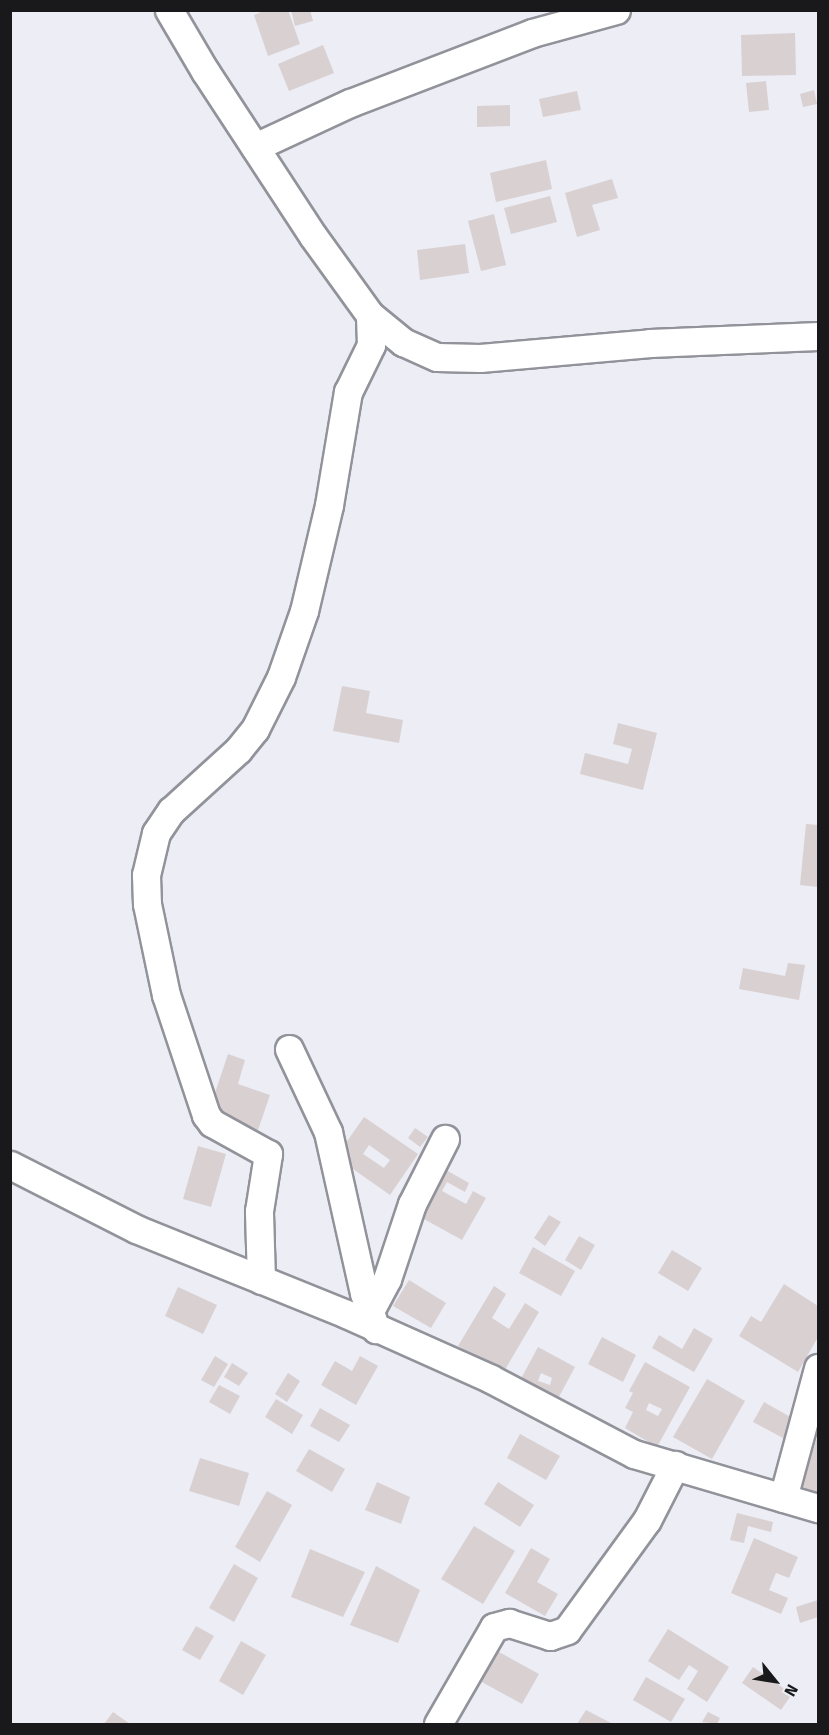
<!DOCTYPE html>
<style>
body{margin:0}
#map{position:relative;width:829px;height:1735px;overflow:hidden;background:#ecedf5;font-family:"Fira Sans",sans-serif}
div>[style]{position:absolute}
.building>*{inset:0;background:#d9d0d2}
.roads{filter:drop-shadow(2px 0 #92939a) drop-shadow(-2px 0 #92939a) drop-shadow(0 2px #92939a) drop-shadow(0 -2px #92939a)}
.street>*{height:27px;margin:-13.5px;padding:0 13.5px;transform-origin:13.5px;border-radius:13.5px;background:#fff}
span{translate:-50% -50%;white-space:nowrap;text-align:center;line-height:1.15;-webkit-text-stroke:4.5px #ecedf5;paint-order:stroke}
.frame{position:absolute;inset:0;border:12px solid #19191c;pointer-events:none}
.north{position:absolute;left:745px;top:1651px;width:60px;height:60px;-webkit-text-stroke:4px #ecedf5;paint-order:stroke;rotate:120deg;font-size:16px;font-weight:700;line-height:24px;text-align:center;color:#19191c}
.north::after{content:'';display:block;margin:auto;width:21px;height:27px;background:#19191c;clip-path:polygon(50% 0,100% 100%,50% 72%,0 100%)}
</style>
<div id="map">
<div class="building">
<i style="clip-path:polygon(266px 10px,288px 10px,300px 44px,268px 56px,254px 15px)"></i>
<i style="clip-path:polygon(291px 10px,310px 10px,313px 21px,295px 26px)"></i>
<i style="clip-path:polygon(795px 33px,796px 75px,742px 76px,741px 35px)"></i>
<i style="clip-path:polygon(323px 45px,334px 73px,289px 91px,278px 64px)"></i>
<i style="clip-path:polygon(766px 81px,769px 110px,749px 112px,746px 83px)"></i>
<i style="clip-path:polygon(814px 90px,817px 104px,803px 107px,800px 94px)"></i>
<i style="clip-path:polygon(577px 91px,581px 110px,543px 117px,539px 99px)"></i>
<i style="clip-path:polygon(510px 105px,510px 126px,477px 127px,477px 106px)"></i>
<i style="clip-path:polygon(546px 160px,552px 189px,496px 202px,490px 173px)"></i>
<i style="clip-path:polygon(612px 179px,618px 198px,592px 205px,600px 230px,577px 237px,565px 193px)"></i>
<i style="clip-path:polygon(550px 196px,557px 222px,511px 234px,504px 208px)"></i>
<i style="clip-path:polygon(494px 214px,506px 265px,481px 271px,468px 221px)"></i>
<i style="clip-path:polygon(465px 244px,469px 273px,420px 280px,417px 250px)"></i>
<i style="clip-path:polygon(342px 686px,370px 691px,366px 713px,403px 720px,399px 743px,333px 731px)"></i>
<i style="clip-path:polygon(618px 723px,657px 733px,643px 790px,580px 774px,585px 753px,628px 764px,632px 749px,613px 744px)"></i>
<i style="clip-path:polygon(806px 824px,818px 825px,818px 887px,800px 885px)"></i>
<i style="clip-path:polygon(788px 963px,805px 965px,799px 1000px,739px 989px,743px 968px,785px 976px)"></i>
<i style="clip-path:polygon(228px 1054px,245px 1060px,238px 1084px,270px 1095px,258px 1130px,208px 1114px)"></i>
<i style="clip-path:polygon(evenodd,364px 1117px,418px 1154px,390px 1195px,336px 1157px,364px 1117px,369px 1145px,390px 1160px,384px 1168px,363px 1154px,369px 1145px)"></i>
<i style="clip-path:polygon(415px 1128px,428px 1137px,420px 1147px,408px 1138px)"></i>
<i style="clip-path:polygon(198px 1146px,226px 1154px,211px 1207px,183px 1199px)"></i>
<i style="clip-path:polygon(439px 1166px,469px 1183px,465px 1192px,447px 1182px,442px 1191px,466px 1204px,473px 1191px,486px 1198px,462px 1240px,413px 1213px)"></i>
<i style="clip-path:polygon(549px 1215px,561px 1222px,545px 1246px,534px 1238px)"></i>
<i style="clip-path:polygon(579px 1236px,595px 1245px,581px 1270px,565px 1260px)"></i>
<i style="clip-path:polygon(533px 1247px,575px 1271px,561px 1296px,519px 1273px)"></i>
<i style="clip-path:polygon(672px 1250px,702px 1268px,688px 1291px,658px 1273px)"></i>
<i style="clip-path:polygon(409px 1280px,446px 1303px,431px 1328px,393px 1306px)"></i>
<i style="clip-path:polygon(784px 1284px,818px 1306px,818px 1337px,798px 1372px,739px 1336px,751px 1316px,761px 1322px)"></i>
<i style="clip-path:polygon(494px 1286px,506px 1294px,492px 1318px,509px 1329px,525px 1303px,539px 1312px,503px 1373px,458px 1346px)"></i>
<i style="clip-path:polygon(178px 1287px,217px 1305px,203px 1334px,165px 1316px)"></i>
<i style="clip-path:polygon(694px 1328px,713px 1339px,694px 1372px,652px 1348px,659px 1335px,682px 1349px)"></i>
<i style="clip-path:polygon(602px 1337px,636px 1355px,623px 1382px,588px 1364px)"></i>
<i style="clip-path:polygon(evenodd,538px 1347px,575px 1367px,553px 1408px,516px 1388px,538px 1347px,541px 1373px,552px 1378px,550px 1385px,538px 1381px,541px 1373px)"></i>
<i style="clip-path:polygon(215px 1356px,228px 1364px,214px 1387px,201px 1380px)"></i>
<i style="clip-path:polygon(360px 1356px,378px 1366px,356px 1405px,321px 1385px,335px 1361px,352px 1371px)"></i>
<i style="clip-path:polygon(evenodd,645px 1362px,690px 1387px,657px 1447px,625px 1428px,633px 1412px,625px 1408px,633px 1393px,629px 1391px,645px 1362px,649px 1403px,662px 1409px,658px 1416px,646px 1410px,649px 1403px)"></i>
<i style="clip-path:polygon(232px 1363px,248px 1373px,239px 1386px,224px 1377px)"></i>
<i style="clip-path:polygon(288px 1373px,300px 1381px,287px 1402px,275px 1394px)"></i>
<i style="clip-path:polygon(707px 1379px,745px 1401px,712px 1459px,673px 1437px)"></i>
<i style="clip-path:polygon(219px 1385px,240px 1396px,230px 1414px,209px 1402px)"></i>
<i style="clip-path:polygon(276px 1399px,303px 1415px,292px 1434px,265px 1417px)"></i>
<i style="clip-path:polygon(764px 1402px,794px 1419px,783px 1438px,753px 1422px)"></i>
<i style="clip-path:polygon(320px 1408px,350px 1425px,339px 1442px,310px 1426px)"></i>
<i style="clip-path:polygon(520px 1434px,560px 1456px,546px 1480px,507px 1458px)"></i>
<i style="clip-path:polygon(818px 1434px,818px 1499px,800px 1493px)"></i>
<i style="clip-path:polygon(309px 1449px,345px 1469px,332px 1492px,296px 1471px)"></i>
<i style="clip-path:polygon(200px 1458px,249px 1473px,239px 1506px,189px 1491px)"></i>
<i style="clip-path:polygon(377px 1482px,410px 1497px,401px 1524px,365px 1510px)"></i>
<i style="clip-path:polygon(498px 1482px,534px 1505px,520px 1527px,484px 1504px)"></i>
<i style="clip-path:polygon(267px 1491px,292px 1505px,260px 1562px,235px 1547px)"></i>
<i style="clip-path:polygon(737px 1513px,773px 1522px,771px 1532px,748px 1526px,744px 1543px,730px 1540px)"></i>
<i style="clip-path:polygon(474px 1526px,515px 1551px,483px 1604px,441px 1579px)"></i>
<i style="clip-path:polygon(754px 1538px,798px 1557px,789px 1578px,776px 1573px,769px 1590px,788px 1598px,781px 1614px,731px 1593px)"></i>
<i style="clip-path:polygon(531px 1548px,550px 1559px,537px 1582px,558px 1594px,545px 1616px,505px 1593px)"></i>
<i style="clip-path:polygon(310px 1549px,365px 1572px,343px 1617px,291px 1597px)"></i>
<i style="clip-path:polygon(234px 1564px,258px 1578px,234px 1622px,209px 1608px)"></i>
<i style="clip-path:polygon(376px 1566px,420px 1590px,398px 1643px,350px 1625px)"></i>
<i style="clip-path:polygon(818px 1600px,818px 1617px,800px 1623px,796px 1607px)"></i>
<i style="clip-path:polygon(196px 1626px,214px 1636px,200px 1660px,182px 1650px)"></i>
<i style="clip-path:polygon(668px 1629px,729px 1667px,707px 1702px,687px 1689px,698px 1671px,689px 1665px,679px 1680px,648px 1661px)"></i>
<i style="clip-path:polygon(241px 1641px,266px 1655px,243px 1695px,219px 1681px)"></i>
<i style="clip-path:polygon(497px 1651px,539px 1674px,522px 1704px,480px 1681px)"></i>
<i style="clip-path:polygon(753px 1667px,792px 1694px,781px 1710px,742px 1683px)"></i>
<i style="clip-path:polygon(646px 1677px,685px 1699px,671px 1722px,633px 1700px)"></i>
<i style="clip-path:polygon(586px 1710px,613px 1724px,577px 1724px)"></i>
<i style="clip-path:polygon(113px 1712px,130px 1724px,104px 1724px)"></i>
<i style="clip-path:polygon(708px 1712px,720px 1718px,717px 1724px,702px 1722px)"></i>
</div>
<div class="roads">
<div class="street">
<i style="left:169px;top:10px;width:71px;rotate:59.5deg"></i>
<i style="left:205px;top:71px;width:197px;rotate:56.8deg"></i>
<i style="left:313px;top:236px;width:97px;rotate:54.2deg"></i>
<i style="left:370px;top:315px;width:43px;rotate:39.3deg"></i>
<i style="left:403px;top:342px;width:37px;rotate:24deg"></i>
<i style="left:437px;top:357px;width:43px;rotate:1.3deg"></i>
<i style="left:480px;top:358px;width:171px;rotate:-5deg"></i>
<i style="left:650px;top:343px;width:168px;rotate:-2.4deg"></i>
<i style="left:255px;top:147px;width:105px;rotate:-24.9deg"></i>
<i style="left:350px;top:103px;width:195px;rotate:-21deg"></i>
<i style="left:532px;top:33px;width:87px;rotate:-15.3deg"></i>
<i style="left:289px;top:1049px;width:92px;rotate:64.8deg"></i>
<i style="left:328px;top:1132px;width:165px;rotate:77.4deg"></i>
<i style="left:364px;top:1293px;width:38px;rotate:72deg"></i>
<i style="left:10px;top:1165px;width:141px;rotate:26.9deg"></i>
<i style="left:136px;top:1229px;width:227px;rotate:22deg"></i>
<i style="left:346px;top:1314px;width:159px;rotate:24.1deg"></i>
<i style="left:491px;top:1379px;width:161px;rotate:27.7deg"></i>
<i style="left:634px;top:1454px;width:192px;rotate:16.4deg"></i>
<i style="left:261px;top:1280px;width:69px;rotate:-91.7deg"></i>
<i style="left:259px;top:1211px;width:58px;rotate:-81deg"></i>
<i style="left:268px;top:1154px;width:64px;rotate:-151deg"></i>
<i style="left:212px;top:1123px;width:10px;rotate:-127deg"></i>
<i style="left:206px;top:1115px;width:126px;rotate:-108.4deg"></i>
<i style="left:166px;top:995px;width:93px;rotate:-101.8deg"></i>
<i style="left:147px;top:904px;width:29px;rotate:-92deg"></i>
<i style="left:146px;top:875px;width:43px;rotate:-76.6deg"></i>
<i style="left:156px;top:833px;width:27px;rotate:-56deg"></i>
<i style="left:171px;top:811px;width:91px;rotate:-42.3deg"></i>
<i style="left:238px;top:750px;width:27px;rotate:-51deg"></i>
<i style="left:255px;top:729px;width:58px;rotate:-63.4deg"></i>
<i style="left:281px;top:677px;width:70px;rotate:-70.8deg"></i>
<i style="left:304px;top:611px;width:109px;rotate:-76.7deg"></i>
<i style="left:329px;top:505px;width:115px;rotate:-80.5deg"></i>
<i style="left:348px;top:392px;width:52px;rotate:-63.9deg"></i>
<i style="left:371px;top:345px;width:30px;rotate:-92deg"></i>
<i style="left:370px;top:1311px;width:36px;rotate:-62deg"></i>
<i style="left:387px;top:1279px;width:79px;rotate:-71.6deg"></i>
<i style="left:412px;top:1204px;width:73px;rotate:-63.1deg"></i>
<i style="left:783px;top:1498px;width:135px;rotate:-74.9deg"></i>
<i style="left:438px;top:1724px;width:112px;rotate:-60deg"></i>
<i style="left:494px;top:1627px;width:16px;rotate:-15deg"></i>
<i style="left:509px;top:1623px;width:43px;rotate:17.6deg"></i>
<i style="left:550px;top:1636px;width:18px;rotate:-19deg"></i>
<i style="left:567px;top:1630px;width:136px;rotate:-54deg"></i>
<i style="left:647px;top:1520px;width:62px;rotate:-63deg"></i>
</div>
</div>
<div class="frame"></div>
<div class="north">N</div>
</div>
